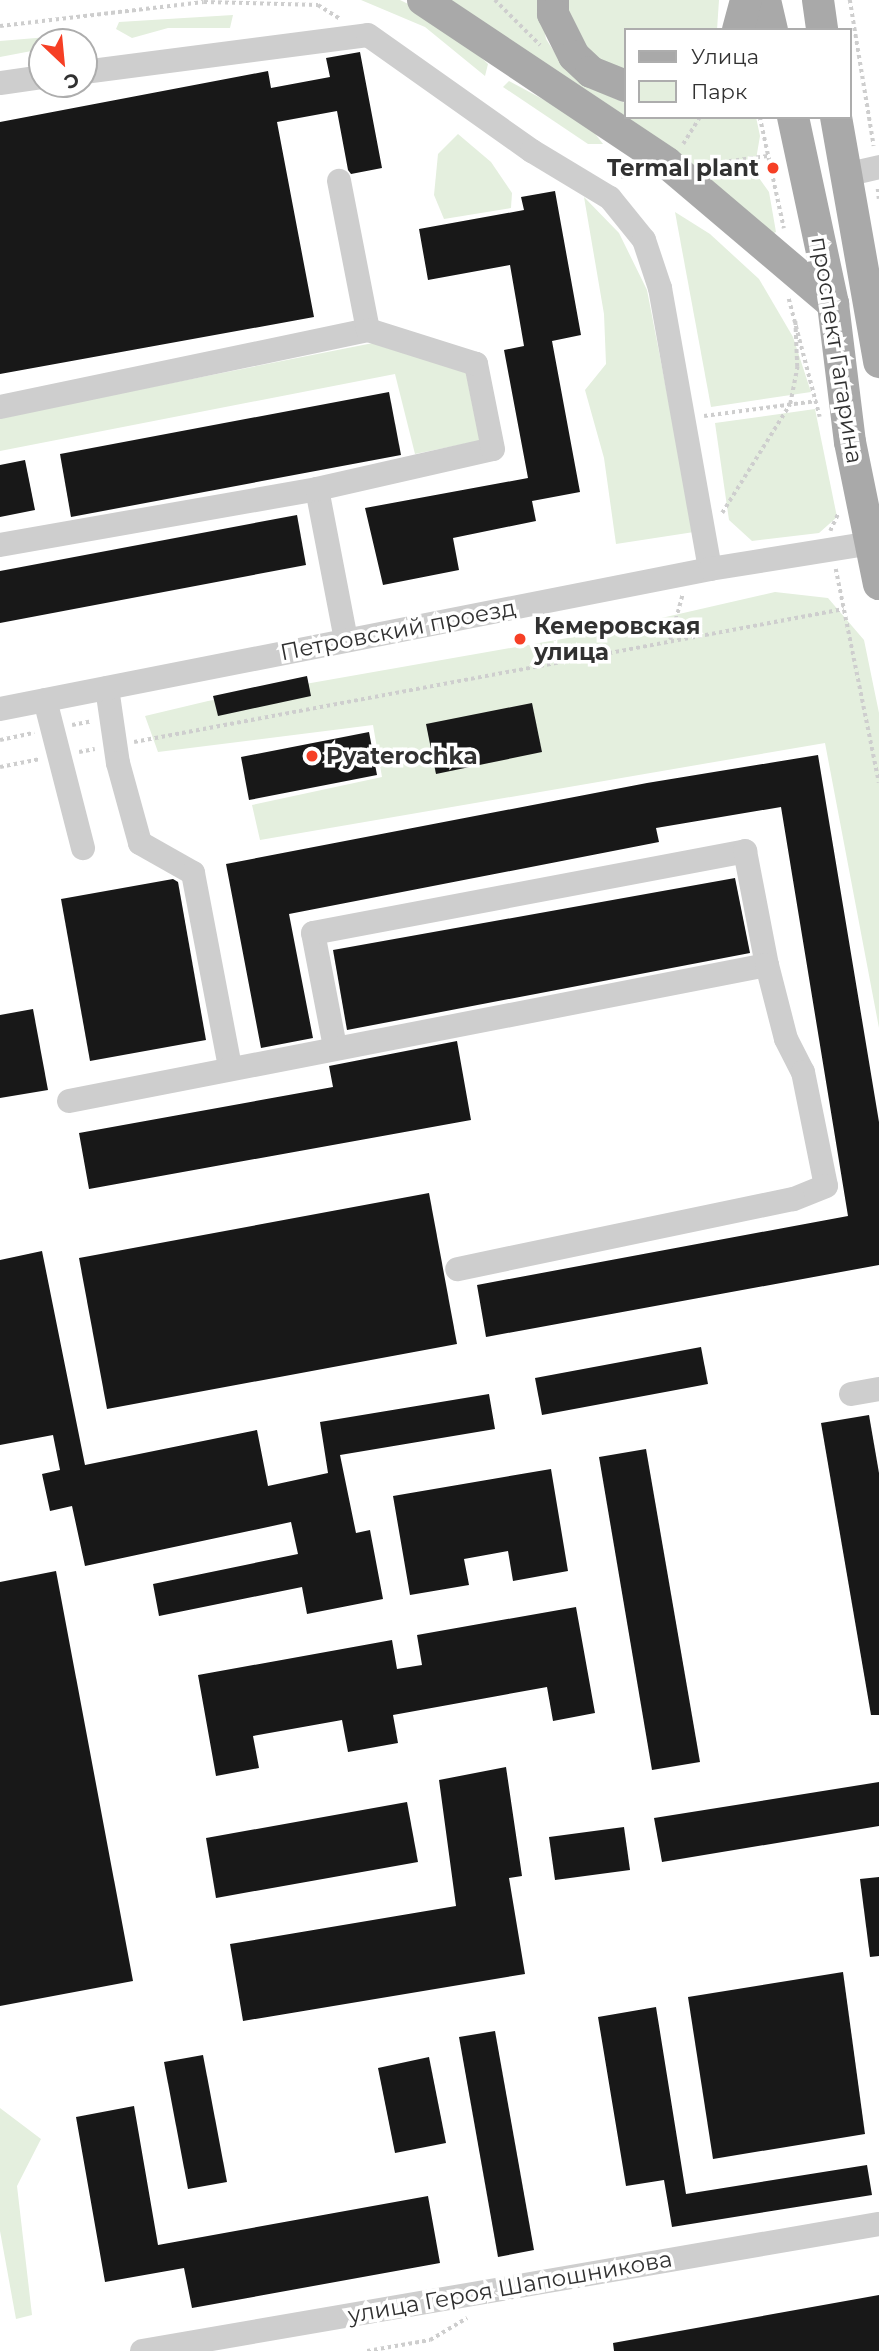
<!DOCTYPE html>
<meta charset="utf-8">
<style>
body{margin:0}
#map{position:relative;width:879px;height:2351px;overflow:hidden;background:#fff;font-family:Montserrat,sans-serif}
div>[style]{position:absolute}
.green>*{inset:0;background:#e4efde}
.building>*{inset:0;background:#181818}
.path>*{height:3.5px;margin-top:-1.75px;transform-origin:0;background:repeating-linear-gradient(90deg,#cecece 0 3.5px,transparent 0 7px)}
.minor>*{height:24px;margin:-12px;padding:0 12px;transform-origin:12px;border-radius:12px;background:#cecece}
.major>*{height:32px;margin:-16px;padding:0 16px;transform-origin:16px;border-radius:16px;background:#a9a9a9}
.dots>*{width:19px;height:19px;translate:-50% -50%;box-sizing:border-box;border:4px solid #fff;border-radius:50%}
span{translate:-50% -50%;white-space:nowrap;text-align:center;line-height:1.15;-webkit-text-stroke:7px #fff;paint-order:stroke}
.poi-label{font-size:23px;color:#313131;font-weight:700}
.right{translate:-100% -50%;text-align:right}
.left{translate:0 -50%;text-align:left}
.street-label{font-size:23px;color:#313131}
.legend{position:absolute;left:624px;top:28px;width:228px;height:91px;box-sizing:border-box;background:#fff;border:2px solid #adadad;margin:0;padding:9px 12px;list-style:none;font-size:21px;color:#313131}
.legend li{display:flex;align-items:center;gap:14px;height:35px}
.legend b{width:35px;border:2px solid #adadad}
.north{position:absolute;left:28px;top:28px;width:70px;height:70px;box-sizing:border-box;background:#fff;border:2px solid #adadad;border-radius:50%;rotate:154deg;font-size:19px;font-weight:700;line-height:28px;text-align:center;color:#313131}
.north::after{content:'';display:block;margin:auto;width:24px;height:32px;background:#f63f25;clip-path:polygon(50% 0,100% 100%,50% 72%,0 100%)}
</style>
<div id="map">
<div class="green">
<i style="clip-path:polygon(361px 0,400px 0,439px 19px,488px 64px,485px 76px,425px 27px)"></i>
<i style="clip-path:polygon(444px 0,539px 0,546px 39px,557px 56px,593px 89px,625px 103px,625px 117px,756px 117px,760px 136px,754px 171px,769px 192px,776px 232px,770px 235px)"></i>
<i style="clip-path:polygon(566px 0,719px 0,717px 30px,625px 30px,625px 73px,593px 58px,572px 26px)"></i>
<i style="clip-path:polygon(233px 15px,230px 28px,168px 28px,132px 38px,116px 29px,119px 22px)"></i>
<i style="clip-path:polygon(48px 37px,42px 49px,0 57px,0 41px)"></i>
<i style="clip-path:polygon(509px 81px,587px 123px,603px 144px,588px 144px,503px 87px)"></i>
<i style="clip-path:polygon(458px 134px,491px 162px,512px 193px,511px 208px,444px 219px,434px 195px,438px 154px)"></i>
<i style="clip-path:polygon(584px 197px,619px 233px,647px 290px,694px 532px,616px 544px,604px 458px,585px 390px,606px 364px,604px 314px)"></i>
<i style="clip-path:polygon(675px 212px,710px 234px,759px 279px,793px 337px,811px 392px,711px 407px)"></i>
<i style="clip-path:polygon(373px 343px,468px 373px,483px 440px,415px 454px,395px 374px,0 451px,0 417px)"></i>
<i style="clip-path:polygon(815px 409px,837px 517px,819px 533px,752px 541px,729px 520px,715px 423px)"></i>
<i style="clip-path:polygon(775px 592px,828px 598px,864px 640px,879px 713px,879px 1028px,825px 743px,260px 840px,252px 805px,382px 777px,373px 725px,158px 752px,145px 716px,208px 701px,596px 633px)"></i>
<i style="clip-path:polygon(0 2108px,41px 2139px,17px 2186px,32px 2315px,16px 2319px,0 2231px)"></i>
</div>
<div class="building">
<i style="clip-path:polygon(360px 52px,382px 168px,351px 174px,348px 170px,337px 111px,277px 122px,314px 317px,0 374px,0 122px,268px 71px,271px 88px,330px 77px,326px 58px)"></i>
<i style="clip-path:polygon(555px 191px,581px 335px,552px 341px,580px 492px,532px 501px,536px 521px,453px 538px,459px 570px,383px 585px,365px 508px,528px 478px,504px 350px,524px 346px,510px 265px,428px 280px,419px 229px,524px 210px,521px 197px)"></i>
<i style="clip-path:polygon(389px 392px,401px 455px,71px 517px,60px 454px)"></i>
<i style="clip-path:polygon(25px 460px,35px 510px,0 517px,0 465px)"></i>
<i style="clip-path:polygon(297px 515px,306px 565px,0 623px,0 571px)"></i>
<i style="clip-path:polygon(307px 676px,311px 696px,218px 716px,213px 696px)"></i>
<i style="clip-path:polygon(532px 703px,542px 752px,436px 774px,426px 724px)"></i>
<i style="clip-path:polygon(369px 732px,377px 775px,249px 800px,241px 757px)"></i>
<i style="clip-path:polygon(818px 755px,879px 1122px,879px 1265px,486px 1337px,477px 1285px,848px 1216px,781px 807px,656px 828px,659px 842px,289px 914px,313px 1038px,261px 1048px,226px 864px,647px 783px)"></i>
<i style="clip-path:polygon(735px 878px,750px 953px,347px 1030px,333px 950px)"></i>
<i style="clip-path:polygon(173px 879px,178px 882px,206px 1040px,90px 1061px,61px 899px)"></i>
<i style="clip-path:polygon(33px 1009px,48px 1090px,0 1098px,0 1015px)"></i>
<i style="clip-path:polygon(457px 1041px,471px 1120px,89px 1189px,79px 1133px,333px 1087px,329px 1066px)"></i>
<i style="clip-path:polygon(429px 1193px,457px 1344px,107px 1409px,79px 1258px)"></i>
<i style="clip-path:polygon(42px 1251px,85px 1465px,257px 1430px,268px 1486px,328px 1473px,320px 1422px,489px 1394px,495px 1429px,340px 1455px,356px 1533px,370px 1530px,383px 1599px,307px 1614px,302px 1587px,159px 1616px,153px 1584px,298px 1554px,291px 1522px,85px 1566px,72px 1506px,50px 1511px,42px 1474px,60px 1470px,53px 1435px,0 1445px,0 1260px)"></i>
<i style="clip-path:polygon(701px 1347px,708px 1384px,542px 1415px,535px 1378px)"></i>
<i style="clip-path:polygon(869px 1415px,879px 1473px,879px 1715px,871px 1715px,821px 1423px)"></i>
<i style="clip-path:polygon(646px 1449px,700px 1762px,652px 1770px,599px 1457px)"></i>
<i style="clip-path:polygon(551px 1469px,568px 1571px,513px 1581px,508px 1551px,464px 1559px,469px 1585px,410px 1595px,393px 1496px)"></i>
<i style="clip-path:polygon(56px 1571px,133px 1981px,0 2006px,0 1582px)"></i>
<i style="clip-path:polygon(576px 1607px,595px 1713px,553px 1721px,547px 1687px,393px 1715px,398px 1743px,348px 1752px,342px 1720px,253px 1736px,259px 1768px,216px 1776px,198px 1675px,392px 1640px,397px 1669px,422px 1665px,417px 1635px)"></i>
<i style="clip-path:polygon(506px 1767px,522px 1876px,509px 1878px,525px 1974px,243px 2021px,230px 1944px,456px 1906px,439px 1780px)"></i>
<i style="clip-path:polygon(879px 1782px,879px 1826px,662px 1862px,654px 1818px)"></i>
<i style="clip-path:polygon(407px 1802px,418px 1862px,216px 1898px,206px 1838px)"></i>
<i style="clip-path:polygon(624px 1827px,630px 1870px,555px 1880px,549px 1837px)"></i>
<i style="clip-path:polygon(879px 1877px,879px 1956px,870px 1957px,860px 1879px)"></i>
<i style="clip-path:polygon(843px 1972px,865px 2134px,713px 2159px,688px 1997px)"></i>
<i style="clip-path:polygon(656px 2007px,686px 2194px,867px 2165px,872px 2195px,672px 2227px,664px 2180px,626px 2186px,598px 2017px)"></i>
<i style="clip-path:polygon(495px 2031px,534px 2250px,498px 2257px,459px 2037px)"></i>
<i style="clip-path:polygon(203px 2055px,227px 2182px,188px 2189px,164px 2062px)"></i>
<i style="clip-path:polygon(429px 2057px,446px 2143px,395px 2153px,378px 2068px)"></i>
<i style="clip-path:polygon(134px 2106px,158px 2245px,428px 2196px,440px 2263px,192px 2308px,184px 2268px,105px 2282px,76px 2117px)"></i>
<i style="clip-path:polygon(879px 2295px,879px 2351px,614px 2351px,613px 2343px)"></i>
</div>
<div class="path">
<i style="left:495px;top:0;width:64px;rotate:45deg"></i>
<i style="left:850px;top:0;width:148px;rotate:80.7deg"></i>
<i style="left:0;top:26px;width:205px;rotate:-6.7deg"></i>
<i style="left:204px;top:2px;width:114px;rotate:1.5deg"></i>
<i style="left:318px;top:5px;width:25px;rotate:32deg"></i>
<i style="left:760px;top:117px;width:114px;rotate:77.8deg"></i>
<i style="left:683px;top:144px;width:32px;rotate:-58deg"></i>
<i style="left:708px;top:164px;width:60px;rotate:-7.7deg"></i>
<i style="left:614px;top:177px;width:27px;rotate:-4deg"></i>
<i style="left:878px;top:189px;width:10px;rotate:84deg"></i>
<i style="left:789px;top:299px;width:122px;rotate:75.3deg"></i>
<i style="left:704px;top:416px;width:114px;rotate:-7.6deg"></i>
<i style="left:722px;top:513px;width:128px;rotate:-58deg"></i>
<i style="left:790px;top:404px;width:38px;rotate:-79deg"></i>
<i style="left:797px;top:367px;width:47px;rotate:-92.4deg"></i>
<i style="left:830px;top:531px;width:19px;rotate:-65deg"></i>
<i style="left:836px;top:569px;width:218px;rotate:78.6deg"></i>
<i style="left:670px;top:640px;width:46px;rotate:-74.7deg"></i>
<i style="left:72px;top:725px;width:20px;rotate:-11deg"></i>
<i style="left:0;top:740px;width:35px;rotate:-12deg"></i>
<i style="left:134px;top:742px;width:722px;rotate:-10.61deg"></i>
<i style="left:79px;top:752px;width:16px;rotate:-11deg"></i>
<i style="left:0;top:767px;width:41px;rotate:-11.3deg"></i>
<i style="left:367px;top:2351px;width:64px;rotate:-9.9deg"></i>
<i style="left:430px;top:2340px;width:43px;rotate:-30.7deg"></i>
</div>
<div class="minor">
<i style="left:84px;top:72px;width:286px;rotate:-7.4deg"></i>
<i style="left:368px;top:35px;width:201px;rotate:35.3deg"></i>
<i style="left:532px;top:151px;width:91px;rotate:31.1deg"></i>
<i style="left:610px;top:198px;width:54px;rotate:51deg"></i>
<i style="left:644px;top:240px;width:51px;rotate:71.6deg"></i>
<i style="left:660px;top:288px;width:285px;rotate:79.9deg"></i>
<i style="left:0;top:83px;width:42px;rotate:-8.1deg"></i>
<i style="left:845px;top:175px;width:35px;rotate:-13deg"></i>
<i style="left:0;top:407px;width:376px;rotate:-11.8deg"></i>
<i style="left:368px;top:330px;width:152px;rotate:-101deg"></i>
<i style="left:317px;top:489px;width:154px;rotate:79.1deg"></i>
<i style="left:0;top:545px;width:322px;rotate:-10deg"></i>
<i style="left:317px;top:489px;width:180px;rotate:-12.8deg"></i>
<i style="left:493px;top:449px;width:87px;rotate:-101.3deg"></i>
<i style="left:476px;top:364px;width:113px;rotate:-162.5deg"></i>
<i style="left:107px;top:688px;width:76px;rotate:81.7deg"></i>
<i style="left:118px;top:763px;width:83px;rotate:74.6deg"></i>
<i style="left:140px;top:843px;width:61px;rotate:29.5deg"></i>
<i style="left:193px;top:873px;width:197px;rotate:79.2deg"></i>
<i style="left:45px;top:700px;width:153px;rotate:75.6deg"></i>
<i style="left:0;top:709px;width:724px;rotate:-11.15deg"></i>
<i style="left:710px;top:569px;width:171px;rotate:-9.1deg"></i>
<i style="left:335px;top:1047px;width:116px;rotate:-100.9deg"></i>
<i style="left:313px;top:933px;width:440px;rotate:-10.7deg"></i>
<i style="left:745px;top:851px;width:116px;rotate:79.1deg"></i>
<i style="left:69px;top:1101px;width:711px;rotate:-11.03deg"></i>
<i style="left:767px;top:965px;width:76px;rotate:75.6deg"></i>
<i style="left:786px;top:1039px;width:37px;rotate:63deg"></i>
<i style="left:803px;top:1072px;width:116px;rotate:78.6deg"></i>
<i style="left:826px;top:1186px;width:35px;rotate:158deg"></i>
<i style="left:793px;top:1199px;width:343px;rotate:168.2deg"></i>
<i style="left:851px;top:1394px;width:28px;rotate:-10deg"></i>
<i style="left:142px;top:2351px;width:748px;rotate:-9.78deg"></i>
</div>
<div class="major">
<i style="left:423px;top:0;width:293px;rotate:33.7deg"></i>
<i style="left:667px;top:163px;width:218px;rotate:40.3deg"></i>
<i style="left:553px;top:0;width:14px;rotate:90deg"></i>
<i style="left:553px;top:14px;width:47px;rotate:63.4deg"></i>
<i style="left:574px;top:56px;width:23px;rotate:43deg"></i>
<i style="left:591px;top:72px;width:37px;rotate:22deg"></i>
<i style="left:765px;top:0;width:31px;rotate:77deg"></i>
<i style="left:818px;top:0;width:30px;rotate:82deg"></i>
<i style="left:738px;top:30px;width:31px;rotate:-75deg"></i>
<i style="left:793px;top:117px;width:191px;rotate:77.9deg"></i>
<i style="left:833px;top:304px;width:139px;rotate:83deg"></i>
<i style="left:850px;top:442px;width:145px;rotate:78.5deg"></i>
<i style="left:836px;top:117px;width:249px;rotate:80deg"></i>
</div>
<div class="dots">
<i style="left:773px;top:168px;background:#f63f25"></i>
<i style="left:520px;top:639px;background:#f63f25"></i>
<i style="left:312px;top:756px;background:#f63f25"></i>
</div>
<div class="poi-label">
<span class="right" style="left:759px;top:168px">Termal plant</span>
<span class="left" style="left:534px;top:639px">Кемеровская<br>улица</span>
<span class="left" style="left:326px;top:756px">Pyaterochka</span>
</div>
<div class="street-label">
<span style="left:837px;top:350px;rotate:81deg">проспект Гагарина</span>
<span style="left:398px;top:630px;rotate:-11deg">Петровский проезд</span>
<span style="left:510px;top:2287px;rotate:-10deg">улица Героя Шапошникова</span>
</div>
<ul class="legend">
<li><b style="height:9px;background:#a9a9a9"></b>Улица</li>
<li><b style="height:19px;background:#e4efde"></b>Парк</li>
</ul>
<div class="north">С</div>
</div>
